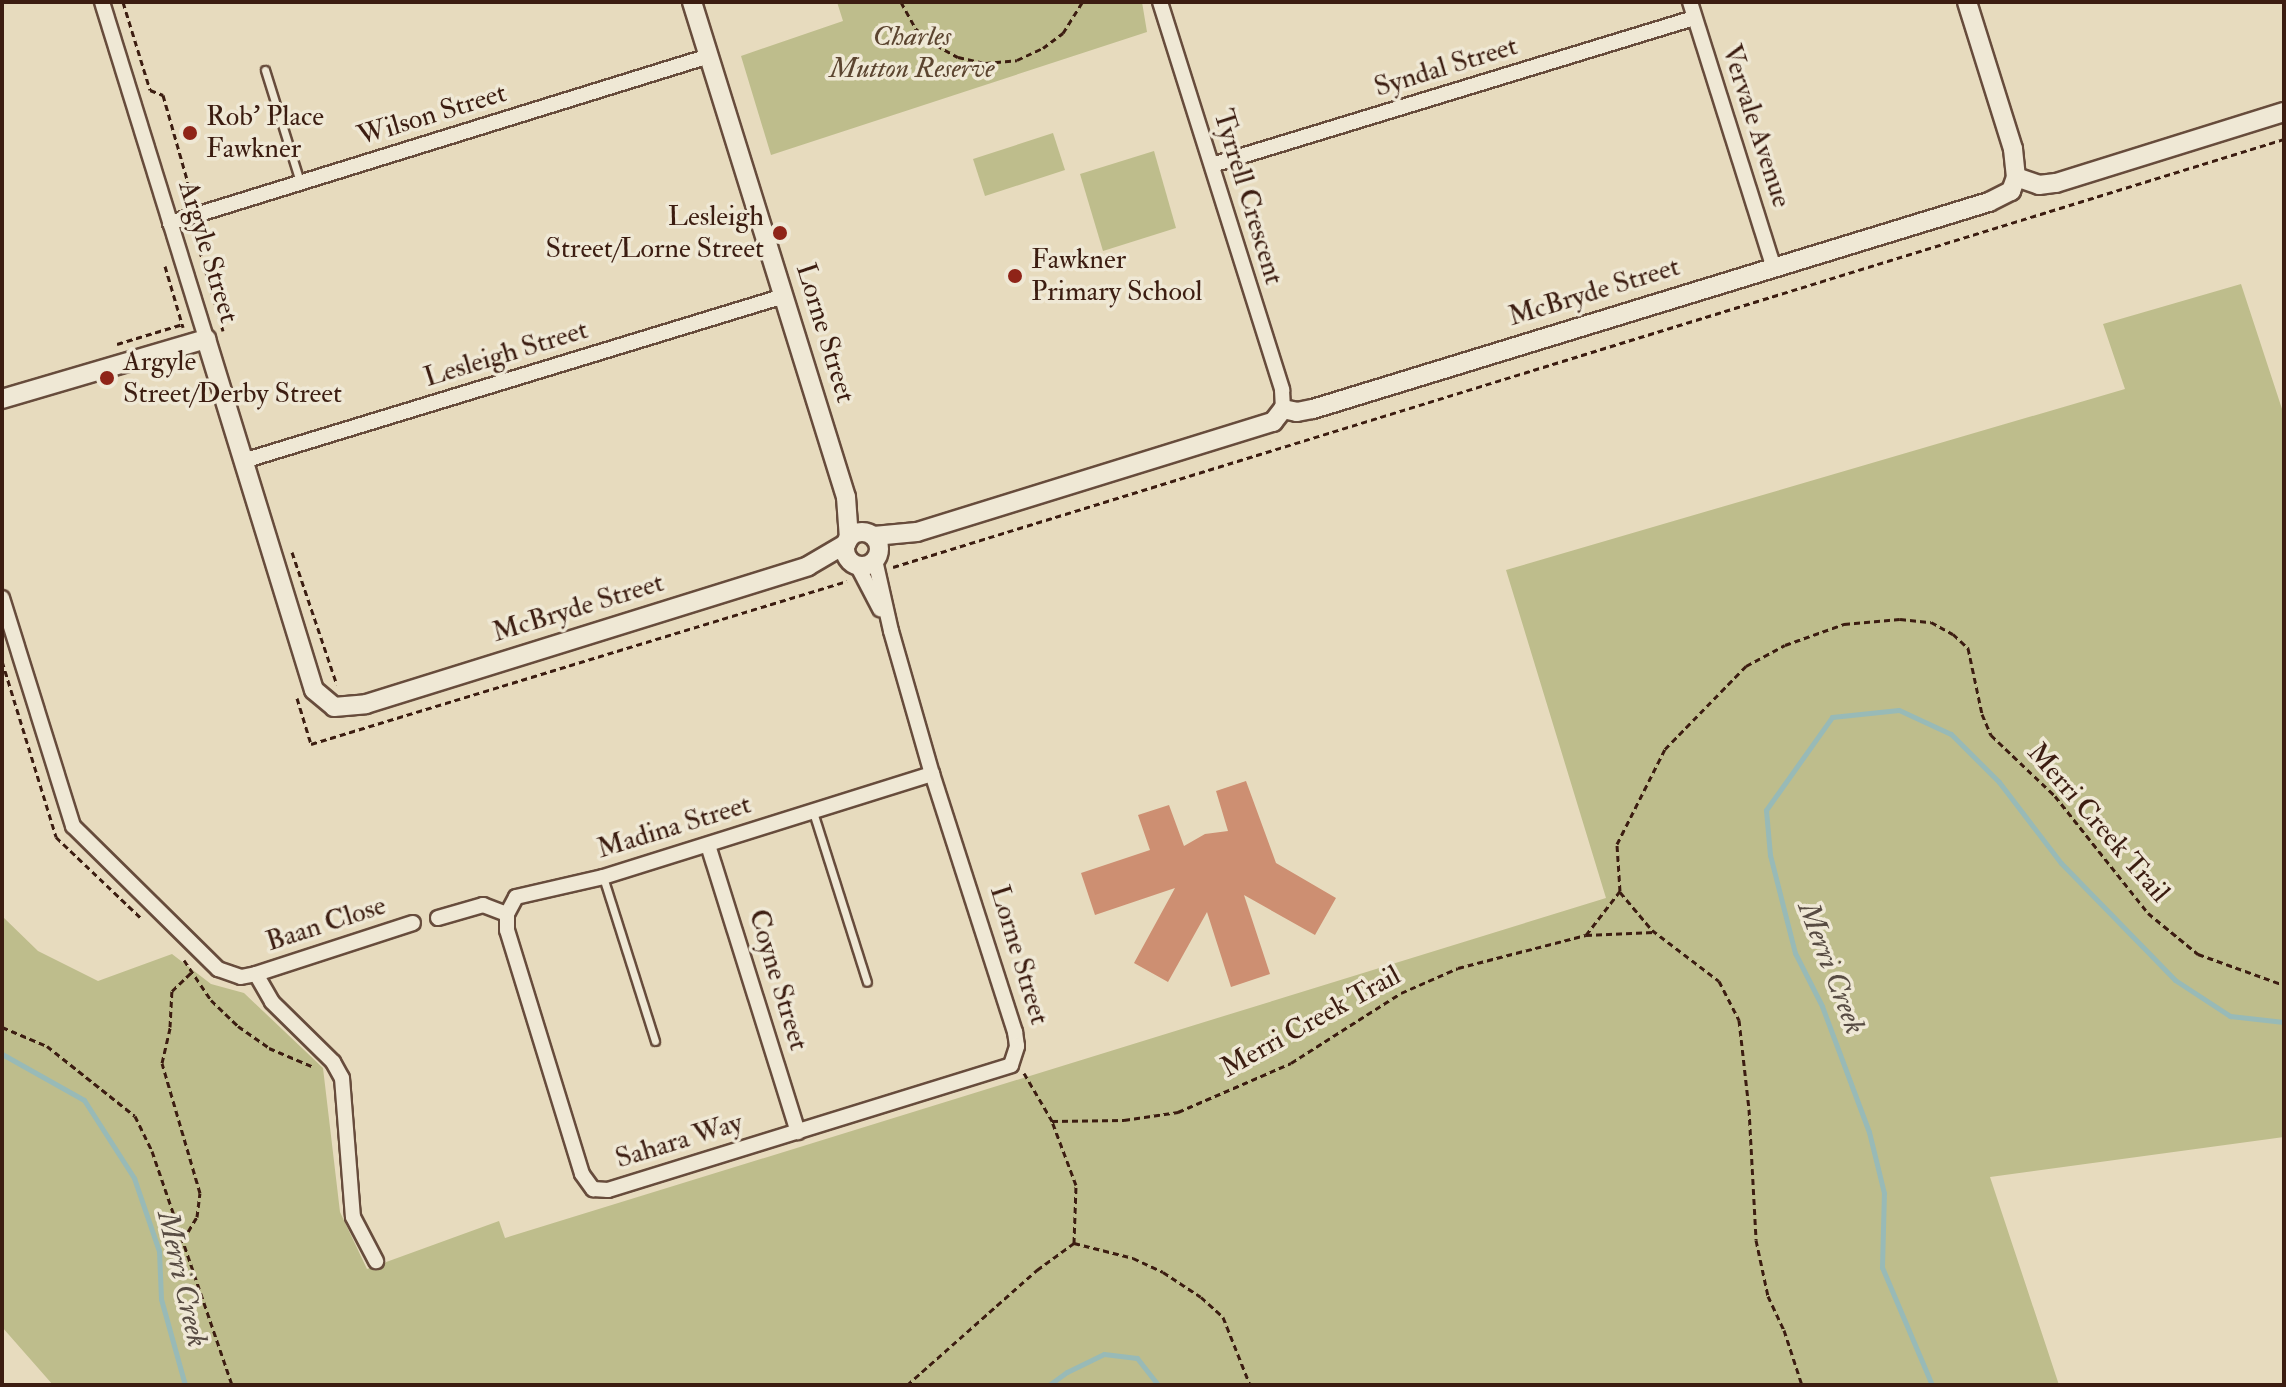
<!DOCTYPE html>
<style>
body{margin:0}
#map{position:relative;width:2286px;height:1387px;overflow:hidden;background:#e7dbbe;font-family:"IM FELL Double Pica",serif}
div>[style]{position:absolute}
.green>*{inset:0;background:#bebd8c}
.stream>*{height:5px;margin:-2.5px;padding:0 2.5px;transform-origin:2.5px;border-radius:2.5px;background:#98bab7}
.building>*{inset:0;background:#cd8f72}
.path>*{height:3px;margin-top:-1.5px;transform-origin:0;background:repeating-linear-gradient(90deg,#3c1d11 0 6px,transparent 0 10px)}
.roads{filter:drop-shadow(2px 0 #674c3c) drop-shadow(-2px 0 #674c3c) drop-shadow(0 2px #674c3c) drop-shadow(0 -2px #674c3c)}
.service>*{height:7px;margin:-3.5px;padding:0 3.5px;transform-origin:3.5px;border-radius:3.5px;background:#efe8d5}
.minor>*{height:14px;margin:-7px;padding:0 7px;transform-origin:7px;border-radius:7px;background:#efe8d5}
.tertiary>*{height:18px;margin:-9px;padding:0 9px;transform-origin:9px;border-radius:9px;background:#efe8d5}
.tertiary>.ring{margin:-9px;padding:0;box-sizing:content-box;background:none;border:18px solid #efe8d5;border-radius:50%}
.dots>*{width:22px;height:22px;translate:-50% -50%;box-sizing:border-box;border:4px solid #efe8d5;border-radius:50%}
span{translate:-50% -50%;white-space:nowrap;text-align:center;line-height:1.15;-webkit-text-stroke:7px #efe8d5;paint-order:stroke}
.park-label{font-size:28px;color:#5c4530;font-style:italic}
.street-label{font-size:28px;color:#3c1d11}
.poi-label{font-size:28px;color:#3c1d11}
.left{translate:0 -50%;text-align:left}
.right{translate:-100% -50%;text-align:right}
.water-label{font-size:30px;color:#584c43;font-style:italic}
.frame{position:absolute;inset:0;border:4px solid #3c1d11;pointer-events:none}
</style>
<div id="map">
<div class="green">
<i style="clip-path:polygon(837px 2px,1142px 2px,1147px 32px,771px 155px,741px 56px,843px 21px)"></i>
<i style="clip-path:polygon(1053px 133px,1065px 170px,985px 196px,973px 159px)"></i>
<i style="clip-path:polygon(1154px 151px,1176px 228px,1103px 251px,1080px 174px)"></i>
<i style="clip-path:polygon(2241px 284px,2284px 415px,2284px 1137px,1990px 1177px,2059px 1385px,53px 1385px,2px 1327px,2px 916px,38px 951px,98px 981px,172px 954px,211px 984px,244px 993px,323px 1068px,340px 1212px,367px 1269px,499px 1221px,505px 1238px,1606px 898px,1506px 570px,2125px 389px,2103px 324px)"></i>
</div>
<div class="stream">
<i style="left:2px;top:1054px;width:94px;rotate:29.3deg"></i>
<i style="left:84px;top:1100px;width:93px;rotate:57.3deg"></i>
<i style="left:134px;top:1178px;width:77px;rotate:71.1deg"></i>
<i style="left:159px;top:1251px;width:48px;rotate:87.6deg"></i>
<i style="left:161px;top:1299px;width:89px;rotate:74.4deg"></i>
<i style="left:1049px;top:1385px;width:22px;rotate:-36deg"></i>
<i style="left:1067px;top:1372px;width:41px;rotate:-25.9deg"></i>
<i style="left:1104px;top:1354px;width:33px;rotate:7deg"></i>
<i style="left:1137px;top:1358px;width:34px;rotate:52deg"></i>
<i style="left:1932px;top:1385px;width:128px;rotate:-113deg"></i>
<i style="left:1882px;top:1267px;width:74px;rotate:-88.5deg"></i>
<i style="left:1884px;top:1193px;width:63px;rotate:-103.8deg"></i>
<i style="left:1869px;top:1132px;width:134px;rotate:-110.5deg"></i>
<i style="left:1822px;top:1006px;width:59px;rotate:-117deg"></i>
<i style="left:1795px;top:953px;width:101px;rotate:-104.3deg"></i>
<i style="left:1770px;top:855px;width:45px;rotate:-95.1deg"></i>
<i style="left:1766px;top:810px;width:114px;rotate:-54.6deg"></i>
<i style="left:1832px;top:717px;width:67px;rotate:-6deg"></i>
<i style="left:1899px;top:710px;width:57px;rotate:24.8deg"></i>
<i style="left:1951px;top:734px;width:68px;rotate:45deg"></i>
<i style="left:1999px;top:782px;width:102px;rotate:52.6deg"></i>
<i style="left:2061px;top:863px;width:163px;rotate:45.7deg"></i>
<i style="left:2175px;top:980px;width:66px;rotate:33.2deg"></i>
<i style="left:2230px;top:1016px;width:54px;rotate:6.3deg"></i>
</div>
<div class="building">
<i style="clip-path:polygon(1246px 781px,1276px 863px,1336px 898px,1315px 935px,1244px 895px,1270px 974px,1231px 987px,1207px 912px,1168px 982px,1134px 963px,1175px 888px,1095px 915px,1081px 873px,1150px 850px,1138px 815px,1169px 805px,1184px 846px,1205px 834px,1228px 831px,1216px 791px)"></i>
</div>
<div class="path">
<i style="left:123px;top:2px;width:92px;rotate:72.9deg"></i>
<i style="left:150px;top:90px;width:14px;rotate:21deg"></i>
<i style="left:163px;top:95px;width:95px;rotate:74.1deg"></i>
<i style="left:189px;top:186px;width:14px;rotate:98deg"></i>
<i style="left:901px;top:2px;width:31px;rotate:61deg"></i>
<i style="left:916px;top:29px;width:26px;rotate:39deg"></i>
<i style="left:936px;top:45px;width:25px;rotate:29deg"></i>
<i style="left:958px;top:57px;width:28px;rotate:13deg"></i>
<i style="left:985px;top:63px;width:32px;rotate:-5deg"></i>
<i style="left:1017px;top:60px;width:29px;rotate:-25deg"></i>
<i style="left:1043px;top:48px;width:25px;rotate:-37deg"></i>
<i style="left:1063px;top:33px;width:36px;rotate:-58deg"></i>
<i style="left:194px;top:231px;width:104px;rotate:73.8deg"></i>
<i style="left:165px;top:266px;width:64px;rotate:73.6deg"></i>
<i style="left:117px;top:344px;width:69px;rotate:-16.9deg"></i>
<i style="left:292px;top:552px;width:140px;rotate:71.3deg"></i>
<i style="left:893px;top:567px;width:1455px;rotate:-17.1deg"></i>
<i style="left:2px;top:661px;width:184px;rotate:72.9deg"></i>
<i style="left:56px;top:837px;width:119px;rotate:43.6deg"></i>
<i style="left:297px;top:698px;width:48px;rotate:73.1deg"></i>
<i style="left:311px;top:744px;width:560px;rotate:-16.91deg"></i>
<i style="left:1620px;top:892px;width:50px;rotate:49.9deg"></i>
<i style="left:1652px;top:930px;width:84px;rotate:37.3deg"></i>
<i style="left:1719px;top:981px;width:44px;rotate:62.9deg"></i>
<i style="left:1739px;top:1020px;width:90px;rotate:83.6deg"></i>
<i style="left:1749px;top:1109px;width:131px;rotate:86.9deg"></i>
<i style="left:1756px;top:1240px;width:57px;rotate:77.9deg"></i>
<i style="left:1768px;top:1296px;width:38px;rotate:65deg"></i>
<i style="left:1784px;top:1330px;width:58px;rotate:71.9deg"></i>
<i style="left:1586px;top:935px;width:68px;rotate:-2.5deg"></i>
<i style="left:184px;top:960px;width:48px;rotate:56deg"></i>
<i style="left:211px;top:1000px;width:37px;rotate:44deg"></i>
<i style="left:238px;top:1026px;width:38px;rotate:35deg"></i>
<i style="left:269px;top:1048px;width:49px;rotate:22.9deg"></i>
<i style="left:2px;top:1027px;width:49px;rotate:22.9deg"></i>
<i style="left:47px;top:1046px;width:112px;rotate:38.5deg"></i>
<i style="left:135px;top:1116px;width:39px;rotate:64deg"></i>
<i style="left:152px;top:1151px;width:247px;rotate:71.1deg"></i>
<i style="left:1024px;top:1073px;width:56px;rotate:59.7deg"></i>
<i style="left:183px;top:1240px;width:27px;rotate:-59deg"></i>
<i style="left:197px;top:1217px;width:24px;rotate:-83deg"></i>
<i style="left:200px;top:1193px;width:135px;rotate:-106.3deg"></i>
<i style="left:162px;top:1063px;width:37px;rotate:-77deg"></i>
<i style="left:170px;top:1027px;width:36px;rotate:-87deg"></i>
<i style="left:172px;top:991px;width:28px;rotate:-44deg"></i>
<i style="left:1074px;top:1243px;width:61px;rotate:14.3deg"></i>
<i style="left:1133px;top:1258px;width:33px;rotate:25deg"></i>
<i style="left:1163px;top:1272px;width:45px;rotate:33.3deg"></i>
<i style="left:1201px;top:1297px;width:30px;rotate:42deg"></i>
<i style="left:1223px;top:1317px;width:73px;rotate:68.3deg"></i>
<i style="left:907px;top:1385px;width:174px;rotate:-41.5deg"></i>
<i style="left:1037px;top:1270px;width:46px;rotate:-36.1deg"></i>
<i style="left:1074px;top:1243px;width:58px;rotate:-88deg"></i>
<i style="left:1076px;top:1185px;width:68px;rotate:-110.6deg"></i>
<i style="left:1052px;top:1121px;width:72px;rotate:-0.8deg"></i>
<i style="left:1124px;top:1120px;width:55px;rotate:-8.4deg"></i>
<i style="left:1178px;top:1112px;width:123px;rotate:-23.4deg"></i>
<i style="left:1291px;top:1063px;width:130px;rotate:-32.5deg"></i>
<i style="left:1401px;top:993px;width:62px;rotate:-23.7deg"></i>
<i style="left:1458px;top:968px;width:132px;rotate:-14.5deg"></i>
<i style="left:1586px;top:935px;width:56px;rotate:-52.3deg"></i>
<i style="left:1620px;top:891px;width:47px;rotate:-93.7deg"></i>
<i style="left:1617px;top:844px;width:106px;rotate:-63.2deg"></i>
<i style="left:1665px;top:749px;width:116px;rotate:-45.7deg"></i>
<i style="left:1746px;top:666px;width:44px;rotate:-28.3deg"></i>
<i style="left:1785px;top:645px;width:63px;rotate:-19.6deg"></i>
<i style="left:1844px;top:624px;width:56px;rotate:-5.1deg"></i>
<i style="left:1900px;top:619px;width:31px;rotate:6deg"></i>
<i style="left:1931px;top:622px;width:25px;rotate:29deg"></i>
<i style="left:1953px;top:634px;width:21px;rotate:43deg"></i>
<i style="left:1968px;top:648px;width:67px;rotate:78deg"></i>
<i style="left:1982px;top:714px;width:23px;rotate:67deg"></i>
<i style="left:1991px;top:735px;width:88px;rotate:43.6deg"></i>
<i style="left:2055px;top:796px;width:149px;rotate:51.5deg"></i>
<i style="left:2148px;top:913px;width:65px;rotate:39.4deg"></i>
<i style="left:2198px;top:954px;width:91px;rotate:19.8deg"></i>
</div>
<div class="roads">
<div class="service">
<i style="left:265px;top:70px;width:117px;rotate:72.6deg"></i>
<i style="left:813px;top:812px;width:178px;rotate:72.4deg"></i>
<i style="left:603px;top:877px;width:172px;rotate:72.4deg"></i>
</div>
<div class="minor">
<i style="left:102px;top:2px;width:353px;rotate:72.8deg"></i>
<i style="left:1160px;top:2px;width:407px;rotate:72.5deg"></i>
<i style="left:1282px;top:390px;width:19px;rotate:87deg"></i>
<i style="left:1690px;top:2px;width:277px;rotate:72.5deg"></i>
<i style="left:1212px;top:165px;width:504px;rotate:-16.96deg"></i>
<i style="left:170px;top:223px;width:564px;rotate:-17.21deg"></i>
<i style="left:243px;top:461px;width:566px;rotate:-16.96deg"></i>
<i style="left:857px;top:565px;width:50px;rotate:62.4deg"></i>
<i style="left:2px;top:598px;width:239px;rotate:72.7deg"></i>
<i style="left:73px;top:826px;width:204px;rotate:44.6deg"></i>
<i style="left:218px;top:969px;width:24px;rotate:19deg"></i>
<i style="left:241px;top:977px;width:15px;rotate:-11deg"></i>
<i style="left:256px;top:974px;width:165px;rotate:-18deg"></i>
<i style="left:708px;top:845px;width:301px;rotate:72.6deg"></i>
<i style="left:507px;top:914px;width:16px;rotate:90deg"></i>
<i style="left:507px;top:930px;width:255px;rotate:72.9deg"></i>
<i style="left:582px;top:1174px;width:19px;rotate:54deg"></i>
<i style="left:593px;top:1189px;width:15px;rotate:4deg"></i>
<i style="left:608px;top:1190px;width:422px;rotate:-17.2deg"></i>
<i style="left:1011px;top:1065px;width:20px;rotate:-72deg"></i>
<i style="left:1017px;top:1046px;width:14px;rotate:-98deg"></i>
<i style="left:1015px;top:1032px;width:271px;rotate:-107.8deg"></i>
<i style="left:932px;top:774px;width:149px;rotate:-106deg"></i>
<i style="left:891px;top:631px;width:73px;rotate:-102.7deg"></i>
<i style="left:507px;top:914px;width:19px;rotate:-62deg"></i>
<i style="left:516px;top:897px;width:89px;rotate:-12.9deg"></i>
<i style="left:603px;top:877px;width:345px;rotate:-17.4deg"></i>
<i style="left:438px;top:918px;width:47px;rotate:-16.1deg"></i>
<i style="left:483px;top:905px;width:26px;rotate:21deg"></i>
<i style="left:256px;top:974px;width:32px;rotate:60deg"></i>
<i style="left:272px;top:1002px;width:86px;rotate:44.5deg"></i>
<i style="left:333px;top:1062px;width:18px;rotate:61deg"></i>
<i style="left:342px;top:1078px;width:139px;rotate:85.5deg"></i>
<i style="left:353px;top:1217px;width:50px;rotate:62.4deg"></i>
</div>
<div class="tertiary">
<i style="left:692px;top:2px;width:518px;rotate:72.72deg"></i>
<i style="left:846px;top:497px;width:42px;rotate:85.9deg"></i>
<i style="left:1967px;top:2px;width:154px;rotate:72.6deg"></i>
<i style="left:2013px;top:149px;width:28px;rotate:84deg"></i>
<i style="left:2px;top:399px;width:213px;rotate:-16.4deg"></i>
<i style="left:206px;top:339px;width:367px;rotate:72.9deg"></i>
<i style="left:314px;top:690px;width:26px;rotate:40deg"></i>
<i style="left:334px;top:707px;width:32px;rotate:-5deg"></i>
<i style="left:366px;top:704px;width:463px;rotate:-17.3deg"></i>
<i style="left:808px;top:566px;width:45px;rotate:-30.5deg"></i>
<i class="ring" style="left:845px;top:532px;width:16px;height:16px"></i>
<i style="left:874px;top:536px;width:43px;rotate:-5.3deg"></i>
<i style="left:917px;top:532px;width:373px;rotate:-17.2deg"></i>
<i style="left:1273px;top:422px;width:16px;rotate:-52deg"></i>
<i style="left:1283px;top:409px;width:14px;rotate:12deg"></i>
<i style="left:1297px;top:412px;width:16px;rotate:-11deg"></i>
<i style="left:1313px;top:409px;width:707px;rotate:-17.03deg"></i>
<i style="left:1989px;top:202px;width:25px;rotate:-27deg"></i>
<i style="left:2011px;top:191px;width:15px;rotate:-70deg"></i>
<i style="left:2016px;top:177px;width:24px;rotate:19deg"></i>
<i style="left:2039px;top:185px;width:17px;rotate:-7deg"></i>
<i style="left:2056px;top:183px;width:239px;rotate:-17.3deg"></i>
</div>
</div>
<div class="dots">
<i style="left:190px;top:133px;background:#8f2418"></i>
<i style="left:780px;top:233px;background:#8f2418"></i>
<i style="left:1015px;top:276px;background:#8f2418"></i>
<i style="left:107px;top:378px;background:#8f2418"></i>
</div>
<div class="park-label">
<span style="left:912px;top:53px">Charles<br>Mutton Reserve</span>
</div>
<div class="street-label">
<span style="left:1446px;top:67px;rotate:-17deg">Syndal Street</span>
<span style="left:432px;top:115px;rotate:-17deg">Wilson Street</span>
<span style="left:1756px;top:126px;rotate:72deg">Vervale Avenue</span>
<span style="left:1248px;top:197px;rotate:73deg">Tyrrell Crescent</span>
<span style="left:208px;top:252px;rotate:73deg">Argyle Street</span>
<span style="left:1594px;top:292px;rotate:-17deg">McBryde Street</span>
<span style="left:825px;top:333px;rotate:73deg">Lorne Street</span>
<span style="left:506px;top:354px;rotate:-17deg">Lesleigh Street</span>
<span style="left:578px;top:608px;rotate:-17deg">McBryde Street</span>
<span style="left:2098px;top:823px;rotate:49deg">Merri Creek Trail</span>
<span style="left:674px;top:827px;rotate:-17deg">Madina Street</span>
<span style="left:326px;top:924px;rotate:-18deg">Baan Close</span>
<span style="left:1019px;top:955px;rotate:73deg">Lorne Street</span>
<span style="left:778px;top:980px;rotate:73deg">Coyne Street</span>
<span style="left:1311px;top:1022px;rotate:-29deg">Merri Creek Trail</span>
<span style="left:679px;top:1141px;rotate:-17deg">Sahara Way</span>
</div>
<div class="poi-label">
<span class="left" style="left:206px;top:133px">Rob' Place<br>Fawkner</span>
<span class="right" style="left:764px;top:233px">Lesleigh<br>Street/Lorne Street</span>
<span class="left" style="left:1031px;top:276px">Fawkner<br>Primary School</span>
<span class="left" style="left:123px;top:378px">Argyle<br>Street/Derby Street</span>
</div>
<div class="water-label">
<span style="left:1831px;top:968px;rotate:69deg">Merri Creek</span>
<span style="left:182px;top:1279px;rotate:77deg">Merri Creek</span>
</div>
<div class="frame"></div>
</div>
